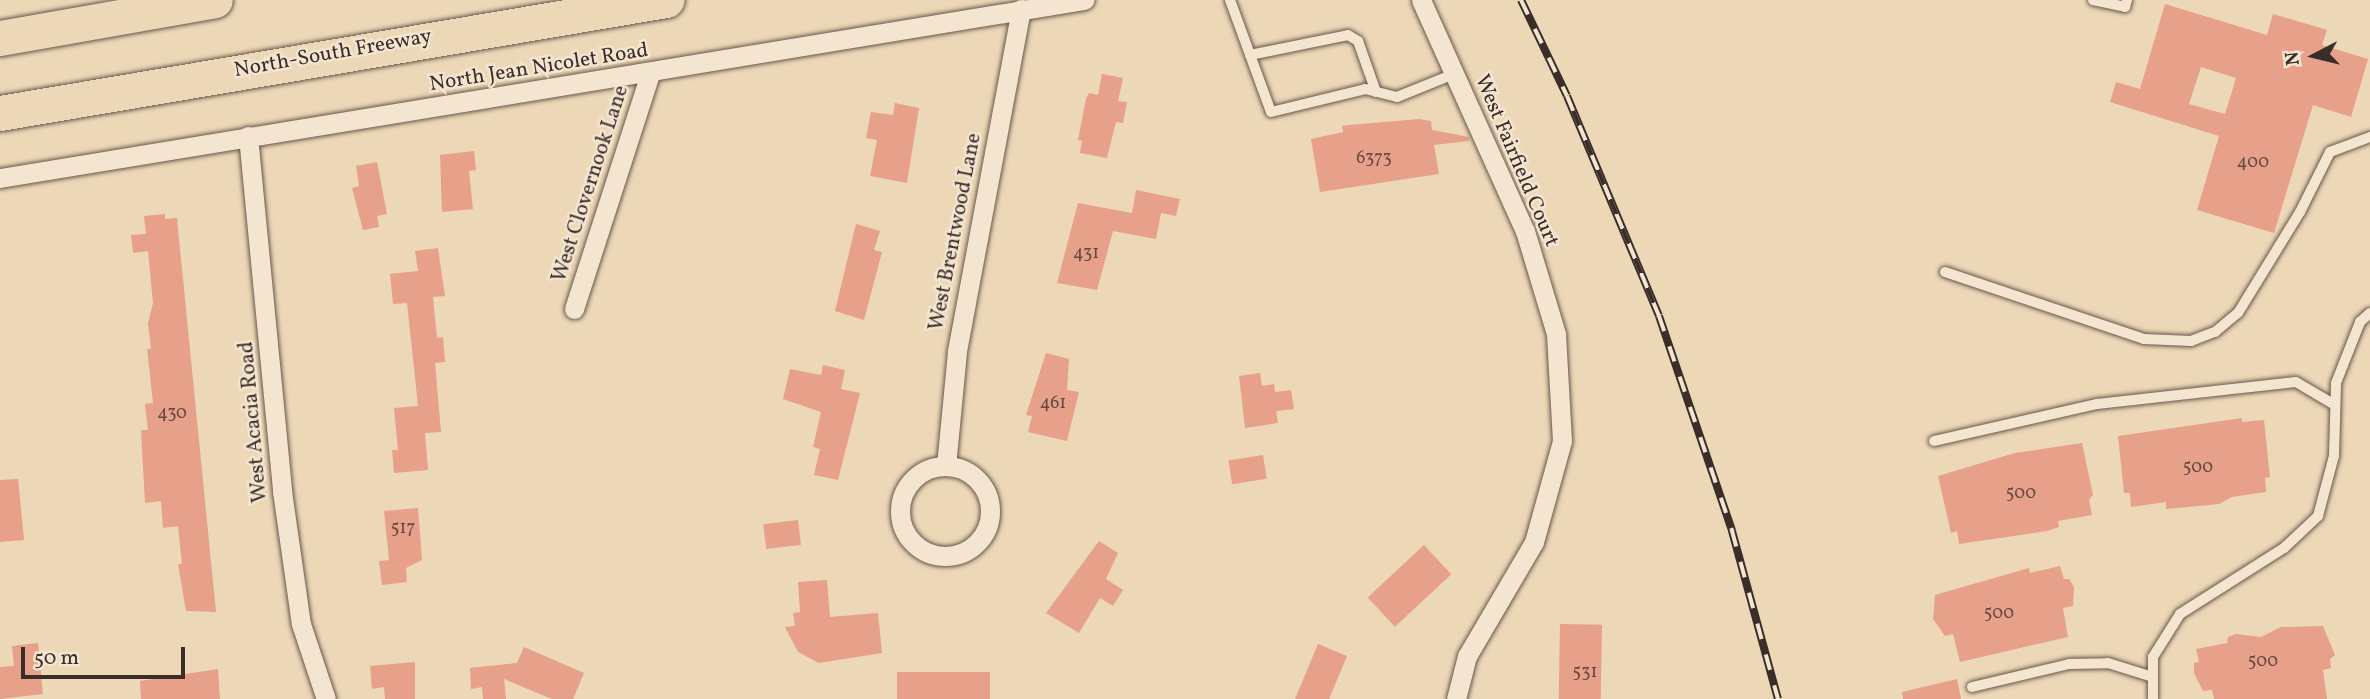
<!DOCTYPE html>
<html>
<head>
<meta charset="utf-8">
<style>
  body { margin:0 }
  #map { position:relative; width:2370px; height:699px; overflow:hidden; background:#ecd7b6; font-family:Vollkorn,serif }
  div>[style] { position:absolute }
  .building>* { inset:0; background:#e7a089; transform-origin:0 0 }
  .roads { filter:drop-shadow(0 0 2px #67584c) drop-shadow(0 0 2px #67584c) }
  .service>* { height:10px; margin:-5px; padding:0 5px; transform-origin:5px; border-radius:5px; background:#f3e5d0 }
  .minor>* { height:19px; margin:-9.5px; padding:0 9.5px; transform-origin:9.5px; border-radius:9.5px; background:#f3e5d0 }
  .minor>.ring { margin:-9.5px; padding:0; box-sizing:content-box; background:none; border:19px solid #f3e5d0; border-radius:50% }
  .motorway>* { height:35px; margin:-17.5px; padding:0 17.5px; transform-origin:17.5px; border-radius:17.5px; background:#ecd7b6 }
  .rail>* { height:8px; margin-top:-4px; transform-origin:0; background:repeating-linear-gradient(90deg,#f3e5d0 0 16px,#3b2e29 0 32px); box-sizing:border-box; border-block:2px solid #3b2e29 }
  span { translate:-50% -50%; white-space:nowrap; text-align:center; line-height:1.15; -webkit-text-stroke:5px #f3e5d0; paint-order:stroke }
  .number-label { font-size:18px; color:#664a41 }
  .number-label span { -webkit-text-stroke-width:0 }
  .street-label { font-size:21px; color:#3b2e29 }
  .north { position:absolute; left:2279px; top:21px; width:70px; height:70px; -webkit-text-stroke:5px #f3e5d0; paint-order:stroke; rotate:263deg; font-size:19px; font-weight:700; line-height:28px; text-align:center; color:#3b2e29 }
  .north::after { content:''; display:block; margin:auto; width:24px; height:32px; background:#3b2e29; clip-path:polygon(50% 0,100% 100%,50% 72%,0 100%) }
  .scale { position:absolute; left:21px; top:647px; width:164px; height:32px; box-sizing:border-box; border:4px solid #3b2e29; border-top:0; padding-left:9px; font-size:21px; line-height:24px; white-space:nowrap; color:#3b2e29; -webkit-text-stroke:5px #f3e5d0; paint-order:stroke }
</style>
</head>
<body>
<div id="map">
  <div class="building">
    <i style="clip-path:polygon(evenodd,2165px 4px,2267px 35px,2273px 14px,2327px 30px,2322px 45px,2368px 59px,2351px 117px,2313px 105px,2274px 233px,2197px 210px,2219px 136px,2110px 102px,2116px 82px,2140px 89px,2165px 4px,2201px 67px,2236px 78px,2225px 114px,2189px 104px,2201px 67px)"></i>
    <i style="clip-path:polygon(1102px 74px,1123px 78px,1118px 101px,1127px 102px,1123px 123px,1116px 122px,1107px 158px,1080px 153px,1082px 141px,1078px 140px,1086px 99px,1089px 93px,1098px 95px)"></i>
    <i style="clip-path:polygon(895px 103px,919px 108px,907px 183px,870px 176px,877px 140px,866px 138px,871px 112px,893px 115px)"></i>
    <i style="clip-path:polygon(1419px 119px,1431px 121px,1432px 130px,1469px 137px,1469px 141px,1434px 145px,1439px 174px,1320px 192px,1311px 139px,1343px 132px,1342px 126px,1349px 125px)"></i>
    <i style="clip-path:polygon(474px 151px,476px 170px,469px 171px,473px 209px,442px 212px,440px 155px)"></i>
    <i style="clip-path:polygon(377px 162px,387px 214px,377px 216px,379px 227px,363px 230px,352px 188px,359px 186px,356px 166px)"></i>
    <i style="clip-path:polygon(1136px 190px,1180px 199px,1176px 216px,1161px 213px,1156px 239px,1113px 231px,1097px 290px,1057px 283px,1078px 203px,1132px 213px)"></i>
    <i style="clip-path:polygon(165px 214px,165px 219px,177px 218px,216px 612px,186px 611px,178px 564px,182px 564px,178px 526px,163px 528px,161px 501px,145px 503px,141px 430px,148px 430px,145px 404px,153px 403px,147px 349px,151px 349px,148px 323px,153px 303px,148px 251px,133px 253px,131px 235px,146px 234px,144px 216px)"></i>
    <i style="clip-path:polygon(856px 224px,880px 231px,874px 250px,882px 252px,864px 320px,835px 311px)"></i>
    <i style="clip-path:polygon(438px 248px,445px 296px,433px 297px,437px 338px,443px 337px,445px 362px,435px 363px,441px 432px,425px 433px,428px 470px,394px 473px,392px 450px,398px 450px,394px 408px,418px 406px,407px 303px,393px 304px,390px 274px,418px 271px,415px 251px)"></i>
    <i style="clip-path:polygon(1046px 353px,1069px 359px,1067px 390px,1079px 392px,1067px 441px,1028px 432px,1032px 416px,1026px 415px)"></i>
    <i style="clip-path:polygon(823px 365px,845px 370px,841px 389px,860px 393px,838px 480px,814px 475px,820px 449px,813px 447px,821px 412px,783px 399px,790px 369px,821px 375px)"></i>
    <i style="clip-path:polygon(1260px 373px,1262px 386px,1274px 384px,1275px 392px,1291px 390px,1294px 409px,1276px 411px,1278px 423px,1245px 428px,1239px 376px)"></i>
    <i style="clip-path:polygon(2242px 418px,2242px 422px,2264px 420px,2270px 477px,2265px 478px,2266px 492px,2232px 497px,2219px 504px,2166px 509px,2166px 502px,2131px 507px,2130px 493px,2124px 493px,2118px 436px)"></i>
    <i style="clip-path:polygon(2082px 443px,2093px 495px,2089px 500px,2092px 515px,2058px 521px,2059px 527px,2047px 531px,1959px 544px,1957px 531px,1951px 533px,1938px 476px,2015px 453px)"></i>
    <i style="left:1263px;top:455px;width:24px;height:35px;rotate:81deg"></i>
    <i style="clip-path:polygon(18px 479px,24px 540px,0 542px,0 480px)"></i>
    <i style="clip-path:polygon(418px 508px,422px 560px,406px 568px,407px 582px,382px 585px,379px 561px,389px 560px,384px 511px)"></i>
    <i style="left:798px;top:520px;width:25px;height:35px;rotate:83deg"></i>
    <i style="clip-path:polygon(1099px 541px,1118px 553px,1106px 579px,1123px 590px,1113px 606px,1100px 598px,1079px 633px,1046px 613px)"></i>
    <i style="left:1424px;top:545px;width:40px;height:77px;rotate:47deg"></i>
    <i style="clip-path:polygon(2060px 566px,2064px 579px,2069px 579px,2074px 587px,2073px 606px,2063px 608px,2068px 637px,1960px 662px,1953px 634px,1945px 636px,1933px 619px,1935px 595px,2029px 568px,2030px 573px)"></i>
    <i style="clip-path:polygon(827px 580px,830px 617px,878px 613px,882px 653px,819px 663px,798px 652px,785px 627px,795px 626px,793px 613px,800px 612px,798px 582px)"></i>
    <i style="left:1560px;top:624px;width:42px;height:75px;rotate:1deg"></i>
    <i style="clip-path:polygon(2323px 626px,2335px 655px,2330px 659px,2331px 668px,2323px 670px,2327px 699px,2214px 699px,2212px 690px,2203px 691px,2194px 673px,2194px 663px,2199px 662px,2196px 649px,2227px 643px,2228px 637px,2236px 634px,2261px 637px,2281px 627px)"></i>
    <i style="clip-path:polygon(38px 643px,43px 694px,0 699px,0 667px,14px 666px,12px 646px)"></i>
    <i style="clip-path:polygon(1318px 644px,1347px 656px,1329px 699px,1295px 699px)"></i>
    <i style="clip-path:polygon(524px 647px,584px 673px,573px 699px,552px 699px,504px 679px,506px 699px,483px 699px,482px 687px,471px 689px,470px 668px,517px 663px)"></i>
    <i style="clip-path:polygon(415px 662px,415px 699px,385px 699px,384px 687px,372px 689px,370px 666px)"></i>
    <i style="clip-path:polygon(218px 669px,220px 699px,141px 699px,140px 681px)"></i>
    <i style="left:897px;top:672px;width:93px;height:27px"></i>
    <i style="clip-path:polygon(1957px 679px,1961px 699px,1903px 699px,1902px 692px)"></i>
  </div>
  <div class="roads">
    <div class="service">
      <i style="left:1230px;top:0;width:119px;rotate:69.9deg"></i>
      <i style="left:1271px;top:112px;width:97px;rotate:-13.7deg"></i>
      <i style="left:1365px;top:89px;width:33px;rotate:14deg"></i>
      <i style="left:1397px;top:97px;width:61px;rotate:-22deg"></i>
      <i style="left:2093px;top:0;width:33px;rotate:12deg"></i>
      <i style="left:2125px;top:7px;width:7px;rotate:-74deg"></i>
      <i style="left:1250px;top:55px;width:100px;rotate:-11.5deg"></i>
      <i style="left:1348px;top:35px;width:12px;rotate:31deg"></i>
      <i style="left:1358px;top:41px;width:54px;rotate:70.6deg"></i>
      <i style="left:1945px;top:272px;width:210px;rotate:18.6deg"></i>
      <i style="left:2144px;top:339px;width:47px;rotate:2.4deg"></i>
      <i style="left:2191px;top:341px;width:26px;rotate:-21deg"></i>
      <i style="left:2215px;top:332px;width:30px;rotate:-40deg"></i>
      <i style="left:2238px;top:313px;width:119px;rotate:-58.5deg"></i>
      <i style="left:2300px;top:212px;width:67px;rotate:-63.4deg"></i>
      <i style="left:2330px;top:152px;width:43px;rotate:-20.6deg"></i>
      <i style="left:1934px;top:441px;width:167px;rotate:-12.8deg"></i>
      <i style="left:2097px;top:404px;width:200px;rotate:-6.3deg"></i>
      <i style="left:2296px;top:382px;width:45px;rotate:30.5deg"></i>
      <i style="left:1972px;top:687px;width:100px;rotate:-13.3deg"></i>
      <i style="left:2069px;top:664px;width:39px;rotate:-1deg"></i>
      <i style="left:2108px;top:663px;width:47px;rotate:17.3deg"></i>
      <i style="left:2153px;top:699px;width:42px;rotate:-90deg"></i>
      <i style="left:2153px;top:657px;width:51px;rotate:-57.9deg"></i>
      <i style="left:2180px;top:614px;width:123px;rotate:-32.4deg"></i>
      <i style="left:2284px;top:548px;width:47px;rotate:-43.3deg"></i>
      <i style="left:2318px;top:516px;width:62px;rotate:-75.1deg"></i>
      <i style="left:2334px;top:456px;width:73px;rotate:-88.4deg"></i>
      <i style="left:2336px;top:383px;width:66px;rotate:-68.5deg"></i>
      <i style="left:2360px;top:322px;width:13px;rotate:-42deg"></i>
    </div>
    <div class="minor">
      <i style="left:1421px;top:0;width:253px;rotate:65.8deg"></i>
      <i style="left:1525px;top:231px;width:108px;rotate:73.2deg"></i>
      <i style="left:1556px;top:334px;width:107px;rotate:86.8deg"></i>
      <i style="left:1562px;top:441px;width:105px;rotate:105.5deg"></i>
      <i style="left:1534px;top:542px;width:132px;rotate:120.4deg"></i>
      <i style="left:1467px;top:656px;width:44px;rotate:104.3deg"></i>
      <i style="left:248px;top:136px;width:357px;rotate:84.5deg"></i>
      <i style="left:282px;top:491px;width:134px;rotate:81.9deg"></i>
      <i style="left:301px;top:624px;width:79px;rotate:71.6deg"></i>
      <i style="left:0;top:178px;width:1099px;rotate:-9.33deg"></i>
      <i style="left:574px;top:309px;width:248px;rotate:-72.1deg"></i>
      <i style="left:946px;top:466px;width:116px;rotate:-84.5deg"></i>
      <i style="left:957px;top:351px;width:348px;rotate:-79.4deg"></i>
      <i class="ring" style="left:900px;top:466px;width:71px;height:71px"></i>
    </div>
    <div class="motorway">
      <i style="left:0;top:38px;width:218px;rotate:-10deg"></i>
      <i style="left:0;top:113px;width:676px;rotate:-9.63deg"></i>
    </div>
  </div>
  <div class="rail">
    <i style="left:1521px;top:0;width:106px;rotate:64.4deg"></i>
    <i style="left:1567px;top:96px;width:238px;rotate:67.3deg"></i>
    <i style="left:1659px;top:316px;width:227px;rotate:71.2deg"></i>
    <i style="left:1732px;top:531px;width:174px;rotate:74.7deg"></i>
  </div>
  <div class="number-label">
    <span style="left:1374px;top:159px">6373</span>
    <span style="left:2253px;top:163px">400</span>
    <span style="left:1086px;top:254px">431</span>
    <span style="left:1053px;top:404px">461</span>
    <span style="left:172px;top:414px">430</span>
    <span style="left:2198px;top:468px">500</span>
    <span style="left:2021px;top:494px">500</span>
    <span style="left:403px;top:529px">517</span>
    <span style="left:1999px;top:614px">500</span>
    <span style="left:2263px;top:662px">500</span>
    <span style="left:1585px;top:673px">531</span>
  </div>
  <div class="street-label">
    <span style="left:333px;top:54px;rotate:-10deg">North-South Freeway</span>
    <span style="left:539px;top:68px;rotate:-9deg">North Jean Nicolet Road</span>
    <span style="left:1516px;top:161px;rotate:67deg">West Fairfield Court</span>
    <span style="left:591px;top:184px;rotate:-72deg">West Clovernook Lane</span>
    <span style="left:956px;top:232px;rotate:-79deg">West Brentwood Lane</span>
    <span style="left:254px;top:422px;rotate:-95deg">West Acacia Road</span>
  </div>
  <div class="north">N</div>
  <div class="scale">50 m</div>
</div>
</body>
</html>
